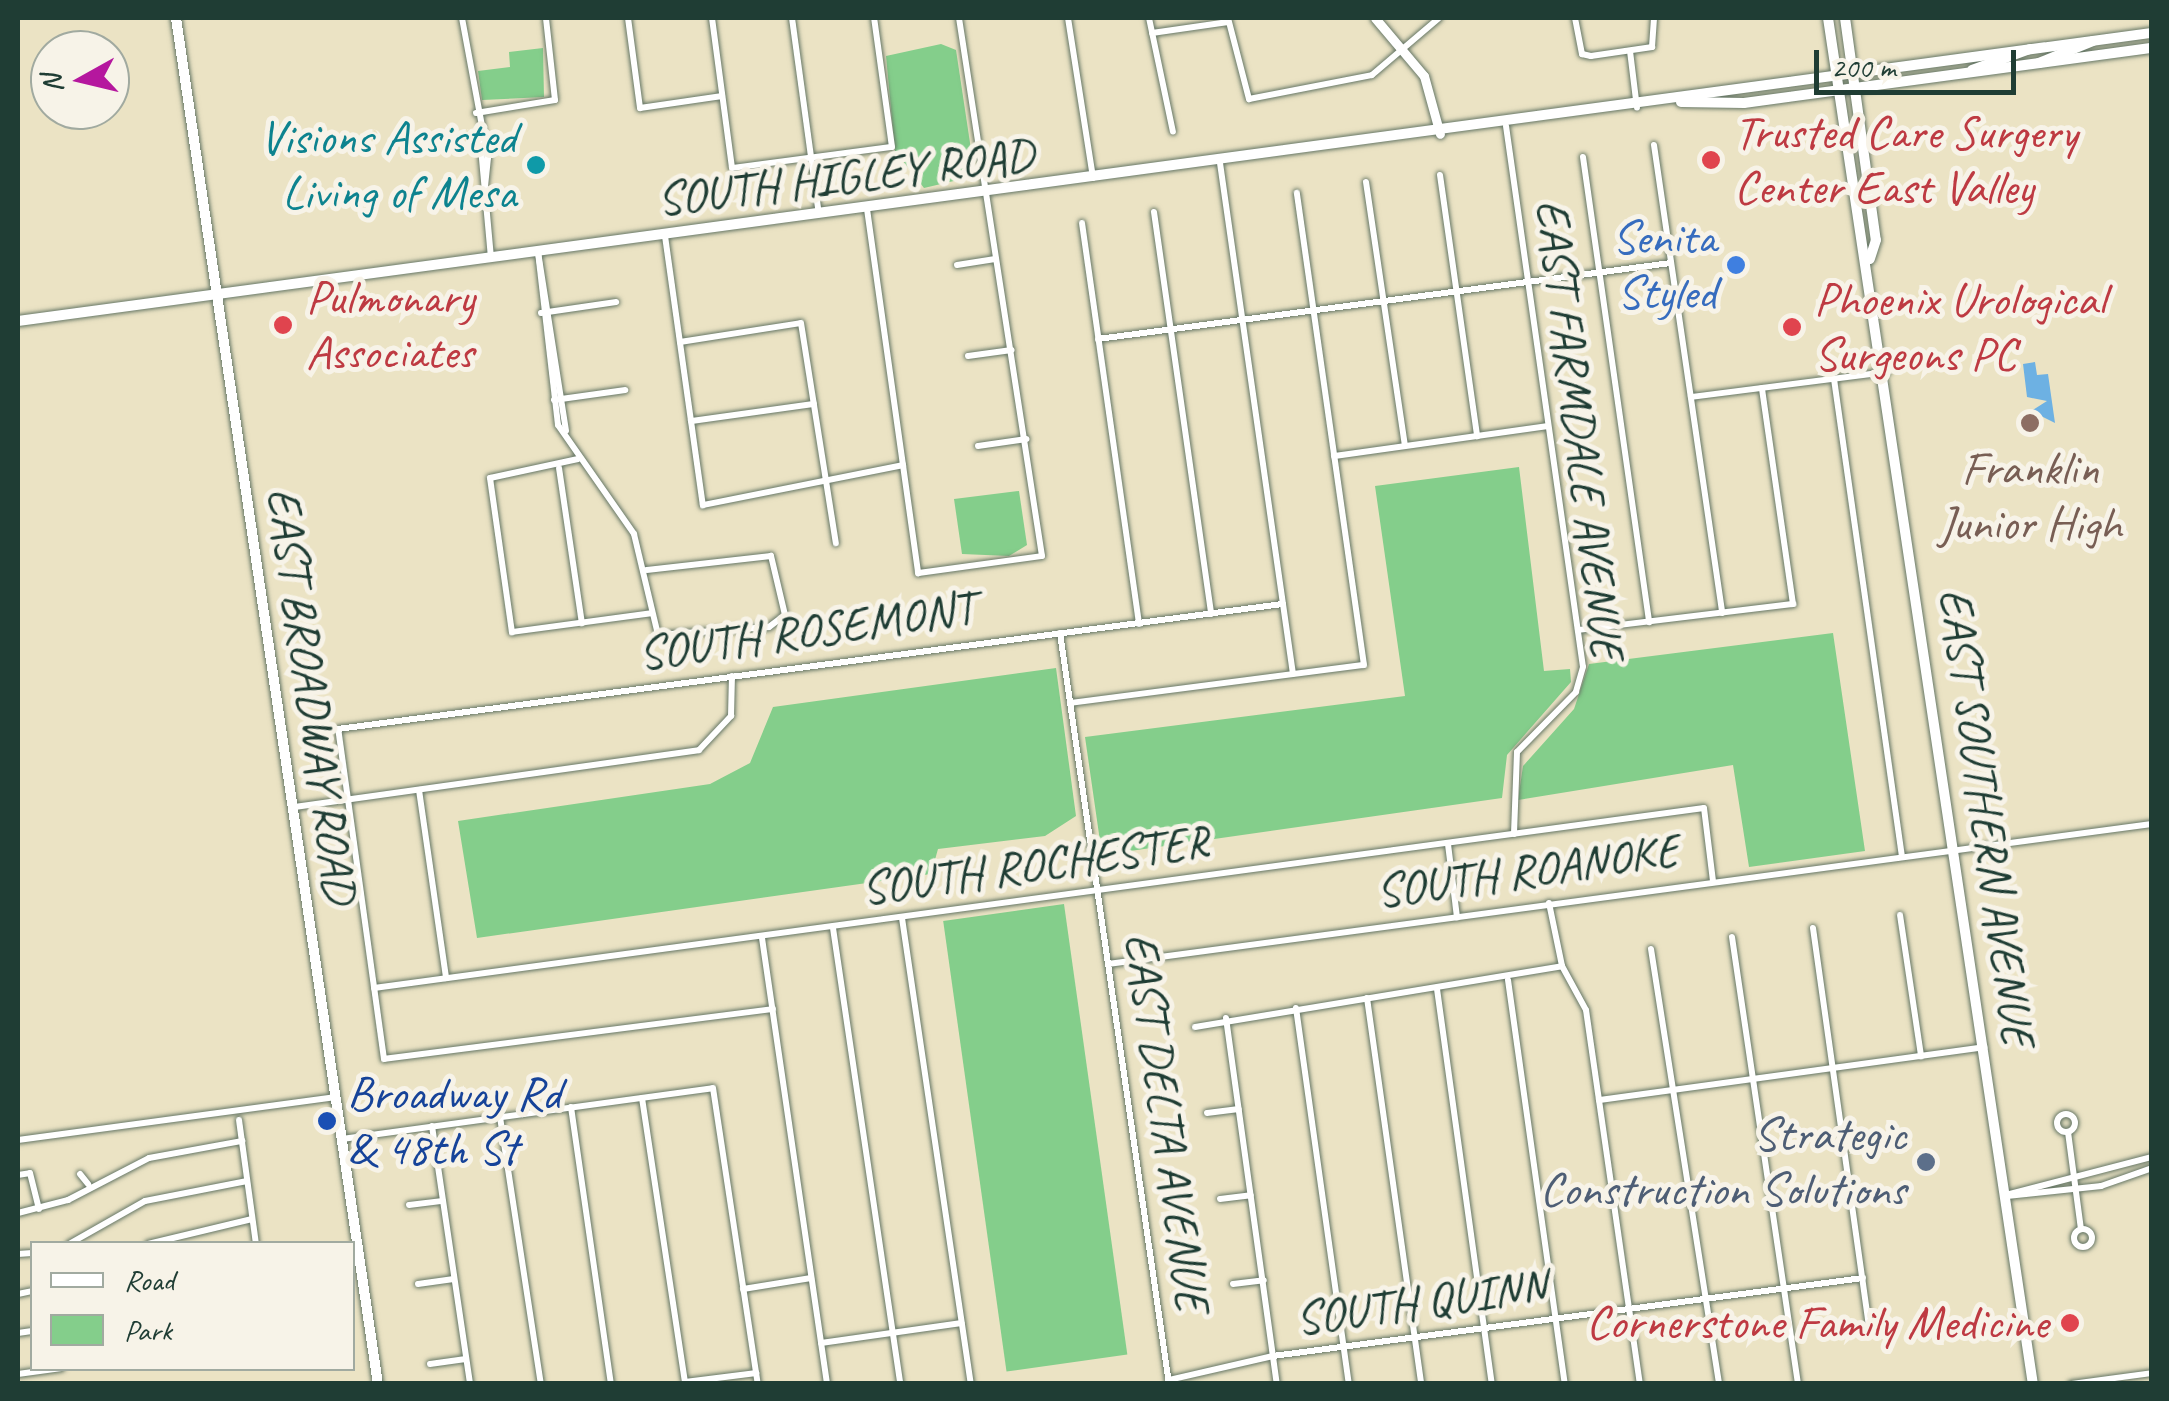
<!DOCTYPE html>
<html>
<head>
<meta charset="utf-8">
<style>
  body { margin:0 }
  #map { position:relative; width:2169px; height:1401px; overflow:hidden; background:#ebe3c4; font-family:Caveat,sans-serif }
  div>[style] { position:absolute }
  .green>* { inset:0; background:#84ce8b; transform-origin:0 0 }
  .water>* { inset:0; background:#6db1e3 }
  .roads { filter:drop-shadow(0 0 2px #676) drop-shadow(0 0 2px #676) }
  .minor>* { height:6px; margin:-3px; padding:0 3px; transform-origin:3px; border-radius:3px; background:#fff }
  .minor>.ring { margin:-3px; padding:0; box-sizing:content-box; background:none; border:6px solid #fff; border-radius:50% }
  .tertiary>* { height:9px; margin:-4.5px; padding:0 4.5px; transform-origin:4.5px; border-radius:4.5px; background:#fff }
  .secondary>* { height:10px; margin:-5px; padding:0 5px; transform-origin:5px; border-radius:5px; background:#fff }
  .dots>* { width:28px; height:28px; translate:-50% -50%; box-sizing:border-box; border:5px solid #f7f3e8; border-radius:50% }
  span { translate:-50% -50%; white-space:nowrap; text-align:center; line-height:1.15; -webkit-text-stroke:10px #f7f3e8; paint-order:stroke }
  .health-label { font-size:48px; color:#be3a42 }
  .left { translate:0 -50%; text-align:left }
  .right { translate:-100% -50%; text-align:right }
  .culture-label { font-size:48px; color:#0d838f }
  .street-label { font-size:48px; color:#1f3d34 }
  .shop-label { font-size:48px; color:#366cbe }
  .education-label { font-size:48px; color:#785e54 }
  .transit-label { font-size:48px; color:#164399 }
  .service-label { font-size:48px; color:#4e5e75 }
  .frame { position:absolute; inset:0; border:20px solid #1f3d34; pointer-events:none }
  .legend { position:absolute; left:30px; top:1241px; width:325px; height:130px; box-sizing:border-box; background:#f7f3e8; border:2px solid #a1aaa0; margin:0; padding:12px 18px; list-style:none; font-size:30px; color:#1f3d34 }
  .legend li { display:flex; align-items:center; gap:20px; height:50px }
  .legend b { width:50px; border:2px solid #a1aaa0 }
  .north { position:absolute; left:30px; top:30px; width:100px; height:100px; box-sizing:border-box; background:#f7f3e8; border:2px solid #a1aaa0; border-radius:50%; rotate:262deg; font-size:28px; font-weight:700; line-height:40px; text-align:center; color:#1f3d34 }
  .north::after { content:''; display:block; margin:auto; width:35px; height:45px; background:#b5179e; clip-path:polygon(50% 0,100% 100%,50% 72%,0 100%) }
  .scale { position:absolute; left:1814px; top:50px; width:202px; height:45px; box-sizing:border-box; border:5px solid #1f3d34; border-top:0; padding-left:12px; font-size:30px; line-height:35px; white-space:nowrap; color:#1f3d34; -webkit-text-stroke:8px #f7f3e8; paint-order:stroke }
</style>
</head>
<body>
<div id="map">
  <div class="green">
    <i style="clip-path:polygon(941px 44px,956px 50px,975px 176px,924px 188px,895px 151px,886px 56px)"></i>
    <i style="clip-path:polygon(543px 48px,544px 97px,482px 100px,478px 71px,510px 67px,509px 52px)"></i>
    <i style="clip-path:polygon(1519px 467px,1544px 671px,1570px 669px,1571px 682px,1507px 755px,1502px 798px,1102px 855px,1085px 737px,1405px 696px,1375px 486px)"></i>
    <i style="clip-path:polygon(1019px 491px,1027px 545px,1009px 556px,962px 554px,954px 499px)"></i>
    <i style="clip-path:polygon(1833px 633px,1865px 851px,1749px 867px,1733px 765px,1518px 800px,1523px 766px,1574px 709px,1589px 664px)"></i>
    <i style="clip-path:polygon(1056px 668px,1076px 816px,1045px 836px,938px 849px,931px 874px,477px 938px,458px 821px,710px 784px,750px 763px,773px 707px)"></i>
    <i style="left:1064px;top:904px;width:455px;height:122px;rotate:82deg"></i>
  </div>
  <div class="water">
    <i style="clip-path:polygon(2035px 362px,2037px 375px,2048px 374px,2055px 423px,2031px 411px,2047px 401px,2027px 397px,2023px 364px)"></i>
  </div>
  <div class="roads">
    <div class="minor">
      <i style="left:462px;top:18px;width:142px;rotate:79.5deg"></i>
      <i style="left:488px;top:158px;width:36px;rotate:96deg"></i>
      <i style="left:628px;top:18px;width:91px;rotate:82.4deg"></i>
      <i style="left:640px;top:108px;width:83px;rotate:-8.3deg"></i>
      <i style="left:712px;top:18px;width:151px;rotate:82.4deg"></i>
      <i style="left:732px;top:168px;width:161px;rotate:-7.5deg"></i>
      <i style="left:892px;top:147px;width:130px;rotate:-97.9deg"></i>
      <i style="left:792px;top:18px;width:198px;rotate:82.2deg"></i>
      <i style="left:1068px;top:18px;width:162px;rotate:81.1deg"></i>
      <i style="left:1149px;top:18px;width:116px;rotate:78.1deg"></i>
      <i style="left:1228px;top:18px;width:84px;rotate:75.5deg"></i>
      <i style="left:1249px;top:99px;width:125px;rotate:-11deg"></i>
      <i style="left:1372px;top:75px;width:88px;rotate:-40.4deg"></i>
      <i style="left:1575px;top:18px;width:37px;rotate:79deg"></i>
      <i style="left:1582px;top:54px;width:9px;rotate:13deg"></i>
      <i style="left:1591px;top:56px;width:62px;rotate:-8.4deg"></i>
      <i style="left:1652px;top:47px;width:29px;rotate:-86deg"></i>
      <i style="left:1152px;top:33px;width:77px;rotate:-8.2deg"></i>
      <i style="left:1630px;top:51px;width:57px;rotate:83deg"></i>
      <i style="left:476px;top:113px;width:80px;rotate:-9.3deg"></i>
      <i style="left:555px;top:100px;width:82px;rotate:-96.3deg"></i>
      <i style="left:1506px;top:126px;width:546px;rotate:81.9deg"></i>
      <i style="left:1583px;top:667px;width:26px;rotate:106deg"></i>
      <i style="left:1576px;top:692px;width:84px;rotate:134.5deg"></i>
      <i style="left:1517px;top:752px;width:82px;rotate:92.1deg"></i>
      <i style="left:480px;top:137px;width:121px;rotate:84.8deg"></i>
      <i style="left:1654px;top:145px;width:473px;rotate:81.7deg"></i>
      <i style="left:1583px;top:157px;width:470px;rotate:81.9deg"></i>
      <i style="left:1220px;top:163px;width:516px;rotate:81.87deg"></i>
      <i style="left:1440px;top:175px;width:264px;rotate:81.9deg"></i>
      <i style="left:1366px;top:182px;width:266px;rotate:81.6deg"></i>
      <i style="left:867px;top:209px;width:368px;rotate:82deg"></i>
      <i style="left:918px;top:573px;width:125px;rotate:-7.8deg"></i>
      <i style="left:1042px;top:556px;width:544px;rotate:-98.77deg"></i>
      <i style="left:1154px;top:212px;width:406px;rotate:81.9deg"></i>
      <i style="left:1082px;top:223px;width:405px;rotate:81.9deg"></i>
      <i style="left:665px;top:236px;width:272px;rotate:82deg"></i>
      <i style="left:703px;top:505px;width:204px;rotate:-11.3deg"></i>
      <i style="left:538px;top:252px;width:174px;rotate:83.4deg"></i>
      <i style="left:558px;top:425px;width:133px;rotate:55.1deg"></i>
      <i style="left:634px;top:534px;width:104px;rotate:76.6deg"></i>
      <i style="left:658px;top:635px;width:111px;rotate:-4.1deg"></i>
      <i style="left:769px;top:627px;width:20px;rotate:-37deg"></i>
      <i style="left:785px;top:615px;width:61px;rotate:-103.3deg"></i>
      <i style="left:771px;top:556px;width:125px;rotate:173.6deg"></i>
      <i style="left:538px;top:252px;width:181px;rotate:81.1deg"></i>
      <i style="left:957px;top:265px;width:37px;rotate:-9deg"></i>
      <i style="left:541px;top:313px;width:76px;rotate:-8.3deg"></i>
      <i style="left:1098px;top:339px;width:578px;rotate:-7.56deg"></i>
      <i style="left:680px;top:342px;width:122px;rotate:-8.9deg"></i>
      <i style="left:801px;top:323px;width:223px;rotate:81deg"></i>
      <i style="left:968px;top:356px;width:44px;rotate:-7.8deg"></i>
      <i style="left:1834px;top:379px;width:480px;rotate:81.9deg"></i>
      <i style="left:1691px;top:397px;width:198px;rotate:-7.3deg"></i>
      <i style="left:554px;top:400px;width:72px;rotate:-8deg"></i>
      <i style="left:691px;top:421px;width:124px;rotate:-7.9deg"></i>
      <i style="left:978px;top:446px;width:49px;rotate:-8.3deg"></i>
      <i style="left:1334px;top:456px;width:215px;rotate:-8deg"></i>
      <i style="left:578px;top:459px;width:90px;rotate:167.8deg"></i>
      <i style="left:490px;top:478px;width:156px;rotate:81.9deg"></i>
      <i style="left:512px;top:632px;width:141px;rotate:-7.7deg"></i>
      <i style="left:559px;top:468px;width:157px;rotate:81.6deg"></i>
      <i style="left:1578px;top:630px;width:217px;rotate:-6.9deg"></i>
      <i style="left:1793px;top:604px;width:218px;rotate:-98.2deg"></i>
      <i style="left:1060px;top:633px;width:759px;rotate:81.74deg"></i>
      <i style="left:1070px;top:703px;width:296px;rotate:-7.4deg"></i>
      <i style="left:1364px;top:665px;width:477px;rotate:-98.1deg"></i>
      <i style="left:419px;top:790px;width:190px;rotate:81.8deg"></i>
      <i style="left:294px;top:807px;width:409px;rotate:-8deg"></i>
      <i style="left:699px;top:750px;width:47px;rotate:-46.7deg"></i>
      <i style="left:731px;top:716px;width:40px;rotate:-88.6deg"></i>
      <i style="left:1448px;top:844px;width:74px;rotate:83deg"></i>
      <i style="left:1549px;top:903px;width:64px;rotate:78.3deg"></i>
      <i style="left:1562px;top:966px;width:50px;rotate:61.4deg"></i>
      <i style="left:1586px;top:1010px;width:378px;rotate:81.8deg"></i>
      <i style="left:1900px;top:915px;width:143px;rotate:81.5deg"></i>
      <i style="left:902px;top:918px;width:471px;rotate:81.6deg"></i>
      <i style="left:833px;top:928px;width:461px;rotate:81.6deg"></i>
      <i style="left:1813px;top:928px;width:403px;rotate:82deg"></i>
      <i style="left:1732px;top:937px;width:452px;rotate:81.6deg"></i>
      <i style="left:762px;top:938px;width:451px;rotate:81.7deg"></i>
      <i style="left:1651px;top:949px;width:440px;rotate:81.1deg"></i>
      <i style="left:1108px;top:964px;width:1053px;rotate:-7.64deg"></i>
      <i style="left:1508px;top:980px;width:408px;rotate:82deg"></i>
      <i style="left:374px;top:988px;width:1342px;rotate:-7.71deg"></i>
      <i style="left:1704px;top:808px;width:74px;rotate:83deg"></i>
      <i style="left:1437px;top:989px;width:399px;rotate:82.1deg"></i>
      <i style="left:1367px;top:998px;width:390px;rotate:82deg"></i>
      <i style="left:1296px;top:1008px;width:380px;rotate:82deg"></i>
      <i style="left:773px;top:1009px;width:392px;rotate:172.7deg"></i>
      <i style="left:384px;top:1059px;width:333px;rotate:-97.9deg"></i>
      <i style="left:338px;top:729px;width:953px;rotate:-7.54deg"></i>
      <i style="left:1226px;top:1018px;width:370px;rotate:82.1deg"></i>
      <i style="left:1195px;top:1027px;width:372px;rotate:-9.4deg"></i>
      <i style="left:642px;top:1098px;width:287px;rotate:81.4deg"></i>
      <i style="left:685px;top:1382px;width:72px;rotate:-7.2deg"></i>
      <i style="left:1599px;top:1100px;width:389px;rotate:-7.8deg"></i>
      <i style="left:571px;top:1107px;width:280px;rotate:81.8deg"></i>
      <i style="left:1207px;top:1113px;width:32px;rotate:-7deg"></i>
      <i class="ring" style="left:2057px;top:1114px;width:12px;height:12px"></i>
      <i style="left:500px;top:1117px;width:270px;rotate:81.3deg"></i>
      <i style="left:239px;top:1120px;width:125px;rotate:82.2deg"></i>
      <i style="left:432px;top:1126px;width:261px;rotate:81.6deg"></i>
      <i style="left:2068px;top:1132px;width:98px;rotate:82.4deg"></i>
      <i style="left:342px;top:1139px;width:374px;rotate:-7.8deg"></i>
      <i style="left:713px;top:1088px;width:299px;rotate:81.4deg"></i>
      <i style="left:18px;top:1140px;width:321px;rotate:-7.7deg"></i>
      <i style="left:80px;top:1174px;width:13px;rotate:51deg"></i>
      <i style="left:18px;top:1175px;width:12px;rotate:-9deg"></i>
      <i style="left:30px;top:1173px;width:37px;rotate:76deg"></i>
      <i style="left:2006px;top:1195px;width:151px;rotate:-14.6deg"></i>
      <i style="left:2007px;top:1196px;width:95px;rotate:-6.1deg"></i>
      <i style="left:2101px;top:1186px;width:54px;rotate:-19.4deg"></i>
      <i style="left:1220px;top:1199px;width:31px;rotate:-7deg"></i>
      <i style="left:409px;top:1205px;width:34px;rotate:-7deg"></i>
      <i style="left:18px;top:1213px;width:52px;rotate:-14.6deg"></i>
      <i style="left:68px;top:1200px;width:91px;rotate:-27.4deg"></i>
      <i style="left:149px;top:1158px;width:95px;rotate:-10.4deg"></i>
      <i class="ring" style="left:2074px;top:1229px;width:12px;height:12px"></i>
      <i style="left:69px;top:1244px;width:87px;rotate:-29.5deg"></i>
      <i style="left:145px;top:1201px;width:104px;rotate:-11.1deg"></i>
      <i style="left:148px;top:1244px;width:107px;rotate:-13.5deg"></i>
      <i style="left:18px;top:1254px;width:14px;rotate:-4deg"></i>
      <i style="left:418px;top:1284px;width:36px;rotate:-8deg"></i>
      <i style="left:1233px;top:1284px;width:31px;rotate:-7deg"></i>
      <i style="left:743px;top:1289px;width:69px;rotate:-9.2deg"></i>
      <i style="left:18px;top:1294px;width:14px;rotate:-12deg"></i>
      <i style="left:18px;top:1333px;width:14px;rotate:-8deg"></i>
      <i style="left:821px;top:1343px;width:142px;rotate:-8.1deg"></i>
      <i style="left:430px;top:1364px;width:36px;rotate:-8deg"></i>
      <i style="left:18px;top:1374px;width:44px;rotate:-7.8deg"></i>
      <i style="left:1169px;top:1380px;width:107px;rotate:-13deg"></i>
      <i style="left:1273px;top:1356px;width:595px;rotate:-7.53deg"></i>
      <i style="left:2071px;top:1384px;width:82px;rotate:-7.7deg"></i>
    </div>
    <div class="tertiary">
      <i style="left:1375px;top:18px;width:76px;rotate:49.8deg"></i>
      <i style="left:1424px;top:76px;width:60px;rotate:74.6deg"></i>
    </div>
    <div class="secondary">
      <i style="left:176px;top:18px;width:1381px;rotate:81.59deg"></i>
      <i style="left:1828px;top:18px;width:1381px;rotate:81.47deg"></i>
      <i style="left:1845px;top:18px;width:224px;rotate:82.1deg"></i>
      <i style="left:1876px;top:240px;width:20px;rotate:108deg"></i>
      <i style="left:2039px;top:63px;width:58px;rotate:-22.2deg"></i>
      <i style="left:1972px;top:70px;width:62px;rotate:-19.9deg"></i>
      <i style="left:1681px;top:102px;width:63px;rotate:0.9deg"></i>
      <i style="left:1744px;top:103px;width:412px;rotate:-7.7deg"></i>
      <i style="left:18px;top:321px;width:2153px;rotate:-7.69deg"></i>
    </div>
  </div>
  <div class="dots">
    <i style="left:1711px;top:160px;background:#e0444e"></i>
    <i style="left:536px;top:165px;background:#0f9aa8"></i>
    <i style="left:1736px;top:265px;background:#3f7fe0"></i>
    <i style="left:283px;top:325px;background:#e0444e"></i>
    <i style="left:1792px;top:327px;background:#e0444e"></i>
    <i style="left:2030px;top:423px;background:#8d6e63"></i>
    <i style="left:327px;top:1121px;background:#1a4fb4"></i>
    <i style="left:1926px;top:1162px;background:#5c6f8a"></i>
    <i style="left:2070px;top:1323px;background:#e0444e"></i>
  </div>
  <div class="health-label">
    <span class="left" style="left:1734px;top:160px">Trusted Care Surgery<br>Center East Valley</span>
    <span class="left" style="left:306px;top:325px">Pulmonary<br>Associates</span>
    <span class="left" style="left:1814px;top:327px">Phoenix Urological<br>Surgeons PC</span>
    <span class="right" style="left:2048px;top:1323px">Cornerstone Family Medicine</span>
  </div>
  <div class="culture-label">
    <span class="right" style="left:516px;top:165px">Visions Assisted<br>Living of Mesa</span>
  </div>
  <div class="street-label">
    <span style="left:845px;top:177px;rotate:-7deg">SOUTH HIGLEY ROAD</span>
    <span style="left:1580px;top:429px;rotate:83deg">EAST FARMDALE AVENUE</span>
    <span style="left:806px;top:631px;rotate:-8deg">SOUTH ROSEMONT</span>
    <span style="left:312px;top:695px;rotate:82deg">EAST BROADWAY ROAD</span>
    <span style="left:1987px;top:817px;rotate:82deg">EAST SOUTHERN AVENUE</span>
    <span style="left:1035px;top:865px;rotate:-8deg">SOUTH ROCHESTER</span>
    <span style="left:1527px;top:871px;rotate:-8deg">SOUTH ROANOKE</span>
    <span style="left:1167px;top:1122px;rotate:82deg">EAST DELTA AVENUE</span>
    <span style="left:1421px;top:1302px;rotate:-8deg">SOUTH QUINN</span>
  </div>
  <div class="shop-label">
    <span class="right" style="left:1716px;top:265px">Senita<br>Styled</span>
  </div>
  <div class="education-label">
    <span style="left:2030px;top:496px">Franklin<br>Junior High</span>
  </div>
  <div class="transit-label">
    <span class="left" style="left:347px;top:1121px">Broadway Rd<br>&amp; 48th St</span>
  </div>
  <div class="service-label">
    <span class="right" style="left:1906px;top:1162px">Strategic<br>Construction Solutions</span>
  </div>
  <div class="frame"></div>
  <ul class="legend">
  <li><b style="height:12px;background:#fff"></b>Road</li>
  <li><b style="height:28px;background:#84ce8b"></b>Park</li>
  </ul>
  <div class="north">N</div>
  <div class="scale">200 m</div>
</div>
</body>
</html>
